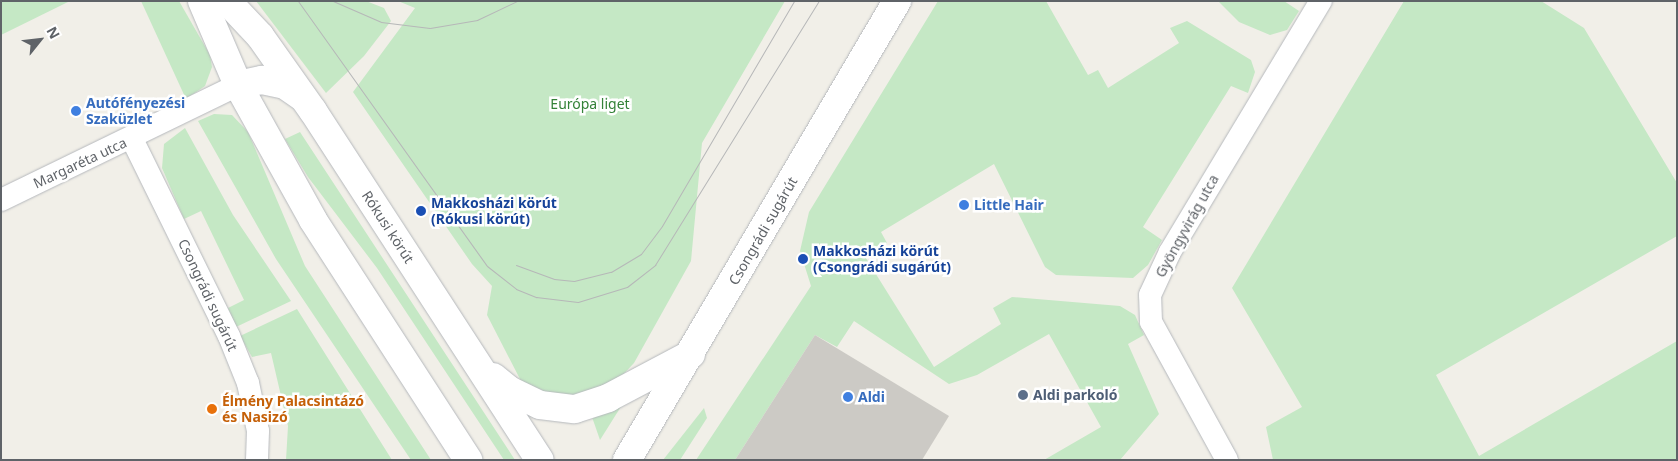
<!DOCTYPE html>
<html>
<head>
<meta charset="utf-8">
<style>
  body { margin:0 }
  #map { position:relative; width:1678px; height:461px; overflow:hidden; background:#f1efe8; font-family:"Noto Sans",sans-serif }
  div>[style] { position:absolute }
  .green>* { inset:0; background:#c5e8c5 }
  .building>* { inset:0; background:#cccac5 }
  .roads { filter:drop-shadow(0 0 1px #b5b8bc) drop-shadow(0 0 1px #b5b8bc) }
  .minor>* { height:22px; margin:-11px; padding:0 11px; transform-origin:11px; border-radius:11px; background:#fff }
  .secondary>* { height:28px; margin:-14px; padding:0 14px; transform-origin:14px; border-radius:14px; background:#fff }
  .tram>* { height:1px; margin:-0.5px; padding:0 0.5px; transform-origin:0.5px; border-radius:0.5px; background:#b6b7b8 }
  .dots>* { width:14px; height:14px; translate:-50% -50%; box-sizing:border-box; border:2px solid #fff; border-radius:50% }
  span { translate:-50% -50%; white-space:nowrap; text-align:center; line-height:1.15; -webkit-text-stroke:5px #fff; paint-order:stroke }
  .shop-label { font-size:14px; color:#366cbe; font-weight:700 }
  .left { translate:0 -50%; text-align:left }
  .park-label { font-size:14px; color:#348238 }
  .street-label { font-size:14px; color:#5f6368 }
  .transit-label { font-size:14px; color:#164399; font-weight:700 }
  .service-label { font-size:14px; color:#4e5e75; font-weight:700 }
  .food-label { font-size:14px; color:#c56008; font-weight:700 }
  .frame { position:absolute; inset:0; border:2px solid #5f6368; pointer-events:none }
  .north { position:absolute; left:15px; top:15px; width:50px; height:50px; -webkit-text-stroke:4px #fff; paint-order:stroke; rotate:61deg; font-size:14px; font-weight:700; line-height:20px; text-align:center; color:#5f6368 }
  .north::after { content:''; display:block; margin:auto; width:18px; height:22px; background:#5f6368; clip-path:polygon(50% 0,100% 100%,50% 72%,0 100%) }
</style>
</head>
<body>
<div id="map">
  <div class="green">
    <i style="clip-path:polygon(1px 1px,70px 1px,1px 35px)"></i>
    <i style="clip-path:polygon(141px 1px,179px 1px,210px 55px,212px 67px,205px 86px,186px 99px)"></i>
    <i style="clip-path:polygon(256px 1px,366px 1px,384px 8px,391px 21px,364px 56px,326px 93px)"></i>
    <i style="clip-path:polygon(398px 1px,785px 1px,702px 143px,691px 261px,634px 363px,616px 382px,593px 394px,556px 397px,521px 381px,487px 315px,492px 286px,472px 264px,353px 92px,415px 8px)"></i>
    <i style="clip-path:polygon(938px 1px,1046px 1px,1088px 75px,1098px 70px,1108px 88px,1179px 43px,1170px 28px,1187px 21px,1251px 60px,1255px 72px,1248px 93px,1231px 86px,1143px 227px,1162px 240px,1148px 265px,1133px 278px,1056px 275px,1045px 267px,994px 164px,881px 232px,887px 243px,864px 255px,934px 367px,1001px 324px,993px 308px,1012px 297px,1120px 306px,1135px 315px,1144px 335px,1128px 344px,1159px 414px,1120px 460px,1044px 460px,1101px 427px,1049px 334px,977px 375px,949px 384px,854px 321px,837px 347px,815px 335px,735px 460px,696px 460px,811px 286px,800px 251px,809px 212px)"></i>
    <i style="clip-path:polygon(1218px 1px,1284px 1px,1299px 11px,1287px 30px,1270px 35px,1239px 22px)"></i>
    <i style="clip-path:polygon(1404px 1px,1541px 1px,1584px 28px,1677px 183px,1677px 236px,1436px 375px,1479px 456px,1677px 341px,1677px 460px,1273px 460px,1266px 427px,1302px 407px,1232px 288px)"></i>
    <i style="clip-path:polygon(214px 114px,232px 115px,248px 132px,305px 266px,431px 460px,411px 460px,276px 259px,198px 121px)"></i>
    <i style="clip-path:polygon(185px 128px,233px 215px,291px 301px,236px 327px,228px 308px,244px 300px,201px 211px,184px 219px,162px 168px,164px 144px)"></i>
    <i style="clip-path:polygon(300px 132px,515px 460px,504px 460px,377px 268px,308px 177px,285px 139px)"></i>
    <i style="clip-path:polygon(297px 309px,392px 460px,286px 460px,288px 426px,271px 353px,252px 357px,240px 336px)"></i>
    <i style="clip-path:polygon(622px 405px,600px 440px,592px 417px)"></i>
    <i style="clip-path:polygon(704px 408px,707px 418px,680px 460px,663px 460px)"></i>
  </div>
  <div class="building">
    <i style="clip-path:polygon(815px 335px,949px 416px,922px 460px,735px 460px)"></i>
  </div>
  <div class="roads">
    <div class="minor">
      <i style="left:132px;top:139px;width:220px;rotate:63.8deg"></i>
      <i style="left:229px;top:336px;width:51px;rotate:68deg"></i>
      <i style="left:248px;top:383px;width:49px;rotate:78.2deg"></i>
      <i style="left:258px;top:431px;width:29px;rotate:92deg"></i>
      <i style="left:1px;top:200px;width:263px;rotate:-25.9deg"></i>
      <i style="left:1227px;top:460px;width:158px;rotate:-118.8deg"></i>
      <i style="left:1151px;top:322px;width:27px;rotate:-92deg"></i>
      <i style="left:1150px;top:295px;width:47px;rotate:-65.1deg"></i>
      <i style="left:1170px;top:252px;width:293px;rotate:-59deg"></i>
    </div>
    <div class="secondary">
      <i style="left:202px;top:1px;width:91px;rotate:66.8deg"></i>
      <i style="left:238px;top:85px;width:154px;rotate:60.9deg"></i>
      <i style="left:313px;top:220px;width:286px;rotate:57.1deg"></i>
      <i style="left:227px;top:1px;width:48px;rotate:46.7deg"></i>
      <i style="left:260px;top:36px;width:92px;rotate:54.8deg"></i>
      <i style="left:313px;top:111px;width:416px;rotate:57deg"></i>
      <i style="left:238px;top:85px;width:25px;rotate:-12deg"></i>
      <i style="left:262px;top:80px;width:24px;rotate:12deg"></i>
      <i style="left:285px;top:85px;width:21px;rotate:35deg"></i>
      <i style="left:493px;top:377px;width:21px;rotate:39deg"></i>
      <i style="left:509px;top:390px;width:34px;rotate:26deg"></i>
      <i style="left:540px;top:405px;width:35px;rotate:7deg"></i>
      <i style="left:575px;top:409px;width:35px;rotate:-18deg"></i>
      <i style="left:608px;top:398px;width:94px;rotate:-27.9deg"></i>
      <i style="left:627px;top:460px;width:533px;rotate:-59.53deg"></i>
    </div>
  </div>
  <div class="tram">
    <i style="left:298px;top:1px;width:325px;rotate:54.5deg"></i>
    <i style="left:487px;top:266px;width:37px;rotate:38deg"></i>
    <i style="left:516px;top:289px;width:22px;rotate:22deg"></i>
    <i style="left:536px;top:297px;width:42px;rotate:6.8deg"></i>
    <i style="left:578px;top:302px;width:51px;rotate:-17deg"></i>
    <i style="left:627px;top:287px;width:36px;rotate:-38deg"></i>
    <i style="left:655px;top:265px;width:311px;rotate:-58.2deg"></i>
    <i style="left:333px;top:1px;width:52px;rotate:23.6deg"></i>
    <i style="left:381px;top:22px;width:49px;rotate:7deg"></i>
    <i style="left:430px;top:28px;width:48px;rotate:-9.7deg"></i>
    <i style="left:477px;top:20px;width:44px;rotate:-25.4deg"></i>
    <i style="left:516px;top:265px;width:40px;rotate:20.2deg"></i>
    <i style="left:554px;top:279px;width:20px;rotate:6deg"></i>
    <i style="left:574px;top:281px;width:38px;rotate:-14deg"></i>
    <i style="left:611px;top:272px;width:35px;rotate:-31deg"></i>
    <i style="left:641px;top:254px;width:35px;rotate:-53deg"></i>
    <i style="left:662px;top:226px;width:261px;rotate:-59.6deg"></i>
  </div>
  <div class="dots">
    <i style="left:76px;top:111px;background:#3f7fe0"></i>
    <i style="left:964px;top:205px;background:#3f7fe0"></i>
    <i style="left:421px;top:211px;background:#1a4fb4"></i>
    <i style="left:803px;top:259px;background:#1a4fb4"></i>
    <i style="left:1023px;top:395px;background:#5c6f8a"></i>
    <i style="left:848px;top:397px;background:#3f7fe0"></i>
    <i style="left:212px;top:409px;background:#e8710a"></i>
  </div>
  <div class="shop-label">
    <span class="left" style="left:86px;top:111px">Autófényezési<br>Szaküzlet</span>
    <span class="left" style="left:974px;top:205px">Little Hair</span>
    <span class="left" style="left:858px;top:397px">Aldi</span>
  </div>
  <div class="park-label">
    <span style="left:590px;top:104px">Európa liget</span>
  </div>
  <div class="street-label">
    <span style="left:80px;top:163px;rotate:-25deg">Margaréta utca</span>
    <span style="left:1187px;top:226px;rotate:-61deg">Gyöngyvirág utca</span>
    <span style="left:388px;top:227px;rotate:57deg">Rókusi körút</span>
    <span style="left:763px;top:231px;rotate:-60deg">Csongrádi sugárút</span>
    <span style="left:208px;top:295px;rotate:65deg">Csongrádi sugárút</span>
  </div>
  <div class="transit-label">
    <span class="left" style="left:431px;top:211px">Makkosházi körút<br>(Rókusi körút)</span>
    <span class="left" style="left:813px;top:259px">Makkosházi körút<br>(Csongrádi sugárút)</span>
  </div>
  <div class="service-label">
    <span class="left" style="left:1033px;top:395px">Aldi parkoló</span>
  </div>
  <div class="food-label">
    <span class="left" style="left:222px;top:409px">Élmény Palacsintázó<br>és Nasizó</span>
  </div>
  <div class="frame"></div>
  <div class="north">N</div>
</div>
</body>
</html>
